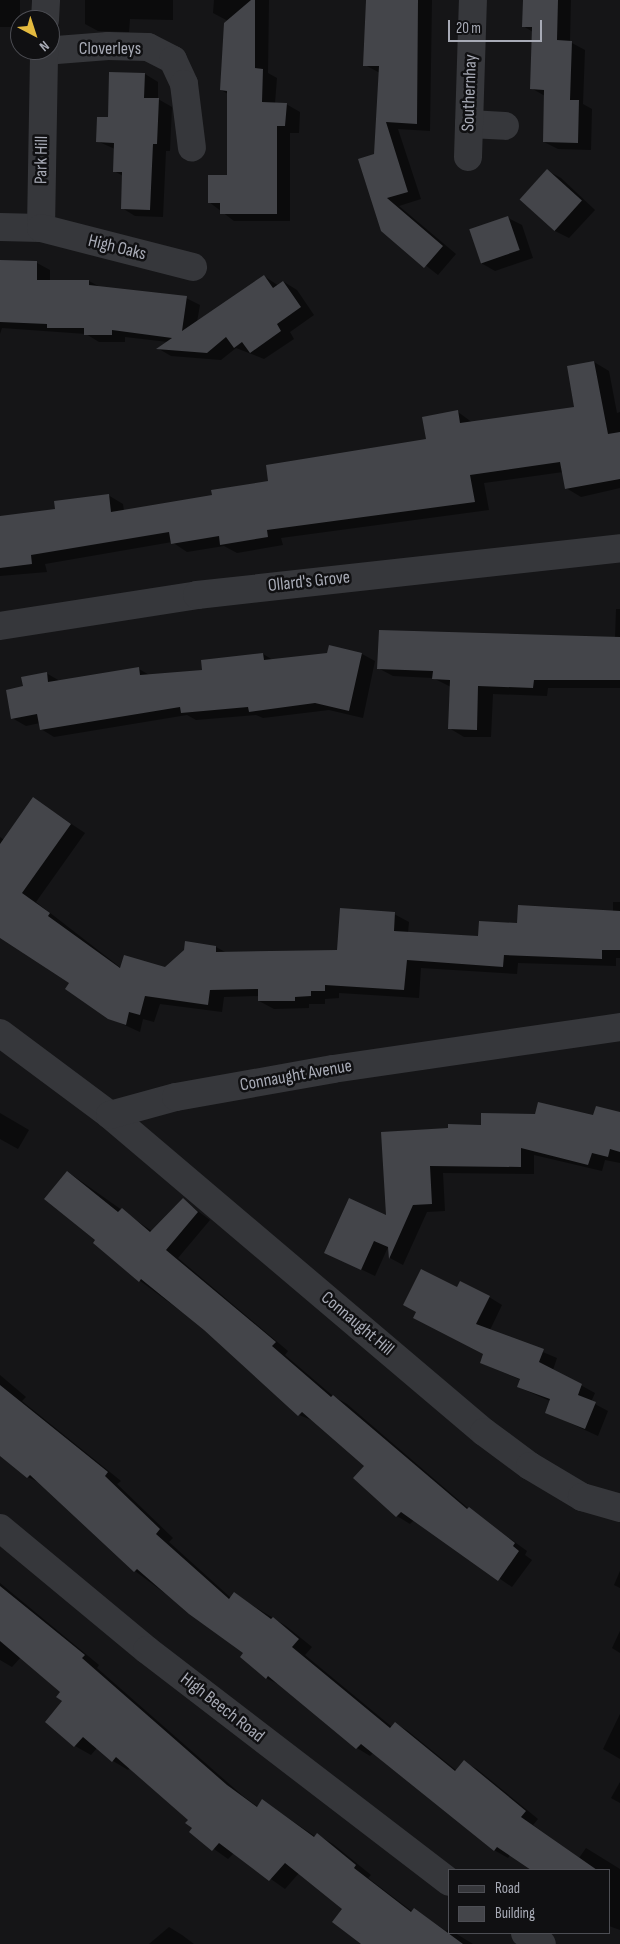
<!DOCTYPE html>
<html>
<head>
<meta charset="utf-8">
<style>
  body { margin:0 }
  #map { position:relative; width:620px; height:1944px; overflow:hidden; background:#151517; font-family:"Sofia Sans Condensed",sans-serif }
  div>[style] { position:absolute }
  .shadow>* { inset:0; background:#0007; transform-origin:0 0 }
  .building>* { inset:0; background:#44454a; transform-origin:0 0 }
  .street>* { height:28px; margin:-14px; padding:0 14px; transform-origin:14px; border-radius:14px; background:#36373b }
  span { translate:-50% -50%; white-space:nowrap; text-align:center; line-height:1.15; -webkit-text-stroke:5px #101012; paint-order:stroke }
  .street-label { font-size:18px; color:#a8abb6 }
  .legend { position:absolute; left:448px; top:1869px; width:162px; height:65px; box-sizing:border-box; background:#101012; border:1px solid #4d4e54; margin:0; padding:6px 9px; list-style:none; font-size:15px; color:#a8abb6 }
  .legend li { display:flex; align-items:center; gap:10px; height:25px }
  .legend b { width:25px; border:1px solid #4d4e54 }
  .north { position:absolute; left:10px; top:10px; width:50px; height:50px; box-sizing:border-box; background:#101012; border:1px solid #4d4e54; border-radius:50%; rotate:140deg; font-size:14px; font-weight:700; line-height:20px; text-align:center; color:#a8abb6 }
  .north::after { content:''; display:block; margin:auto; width:18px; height:22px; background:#e4ba3f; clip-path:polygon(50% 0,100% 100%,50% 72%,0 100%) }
  .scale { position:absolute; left:448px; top:20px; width:94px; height:22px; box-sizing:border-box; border:2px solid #a8abb6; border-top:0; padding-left:6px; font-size:15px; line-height:18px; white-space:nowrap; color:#a8abb6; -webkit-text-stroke:4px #101012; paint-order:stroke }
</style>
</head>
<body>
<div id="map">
  <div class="shadow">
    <i style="left:0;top:0;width:20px;height:27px"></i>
    <i style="clip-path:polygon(85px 0,173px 0,173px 20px,130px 19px,129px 32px,98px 31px,85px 24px)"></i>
    <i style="clip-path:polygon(214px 0,269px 0,268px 73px,277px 78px,275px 103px,286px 104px,300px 112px,299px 133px,290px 133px,290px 221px,234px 221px,209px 202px,228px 177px,228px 94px,221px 90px,228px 21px,213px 13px)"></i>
    <i style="clip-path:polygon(366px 0,432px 0,430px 131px,398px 129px,421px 199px,399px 206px,456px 254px,438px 275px,382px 231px,375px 155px,380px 73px,365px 65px)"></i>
    <i style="clip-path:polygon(524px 0,571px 0,570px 42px,585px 50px,583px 104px,592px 109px,591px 150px,558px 149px,544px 142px,545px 96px,531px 88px,533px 32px,523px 26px)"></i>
    <i style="clip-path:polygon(110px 73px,145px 74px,158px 82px,158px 99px,172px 107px,170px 151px,166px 151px,163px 217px,135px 216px,122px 208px,123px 176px,114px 171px,115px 149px,97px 141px,109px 119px)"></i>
    <i style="clip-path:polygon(548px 171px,561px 178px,595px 210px,569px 238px,555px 231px)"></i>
    <i style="clip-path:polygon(508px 218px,522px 225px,533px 258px,495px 271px,481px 263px)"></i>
    <i style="clip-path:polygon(0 261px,37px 263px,50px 270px,50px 281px,89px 281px,100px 287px,186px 298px,200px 305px,197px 322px,264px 276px,279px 286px,284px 282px,297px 290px,314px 315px,290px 332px,294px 339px,264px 359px,236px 348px,221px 360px,171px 356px,159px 349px,168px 342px,125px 337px,125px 342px,99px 342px,86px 334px,2px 328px,0 334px)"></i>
    <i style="clip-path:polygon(594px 362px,609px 371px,617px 413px,620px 412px,620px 488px,581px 497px,566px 488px,563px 472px,484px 483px,489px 510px,281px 538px,283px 545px,237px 553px,224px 546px,187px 552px,172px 542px,45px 564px,47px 572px,0 576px,0 518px,56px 510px,108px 495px,123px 504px,124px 511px,213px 496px,428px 440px,458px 412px,473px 423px,576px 408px)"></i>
    <i style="clip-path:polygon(616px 609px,620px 609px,620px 688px,548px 688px,547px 696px,493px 694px,491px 737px,464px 737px,449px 728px,451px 687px,433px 678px,393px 676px,378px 668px,615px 638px)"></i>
    <i style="clip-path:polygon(330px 646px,362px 654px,375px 661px,363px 718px,329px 710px,263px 718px,256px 715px,196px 720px,187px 715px,54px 737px,41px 729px,40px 723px,26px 726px,12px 718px,25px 687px,46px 673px,60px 681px,139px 669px,151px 676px,203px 671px,263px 654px,273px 660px,328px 655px)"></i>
    <i style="clip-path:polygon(34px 799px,85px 833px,36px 902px,121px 968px,165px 968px,216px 947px,227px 953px,338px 951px,394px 914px,409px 922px,408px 933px,479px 938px,518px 925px,613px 912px,613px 902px,620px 902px,620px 958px,616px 958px,616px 966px,518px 963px,517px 974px,421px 968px,419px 998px,339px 993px,339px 998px,325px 999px,325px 1004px,309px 1004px,309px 1008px,274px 1009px,259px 1001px,259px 996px,224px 997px,222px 1012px,160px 1004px,154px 1022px,143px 1019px,140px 1032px,109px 1018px,71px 983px,0 935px,0 837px,4px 840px)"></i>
    <i style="clip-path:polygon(0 1113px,29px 1130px,18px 1149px,0 1139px)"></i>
    <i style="clip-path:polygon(620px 1113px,620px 1163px,605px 1160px,602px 1171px,534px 1155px,534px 1174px,443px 1173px,445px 1211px,427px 1212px,403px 1265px,390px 1258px,389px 1245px,375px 1276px,325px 1252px,388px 1217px,382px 1134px)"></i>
    <i style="clip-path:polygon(68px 1172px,153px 1232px,183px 1200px,210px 1220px,178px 1258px,288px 1351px,285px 1355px,333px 1396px,347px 1404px,469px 1509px,527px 1551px,525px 1555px,532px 1560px,512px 1587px,414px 1520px,410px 1524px,397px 1516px,355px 1478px,366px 1466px,314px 1421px,299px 1415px,205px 1329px,139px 1280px,97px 1239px)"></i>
    <i style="clip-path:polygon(457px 1288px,489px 1297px,502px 1305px,490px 1330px,557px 1358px,553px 1370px,595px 1393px,591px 1402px,608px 1411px,598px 1436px,546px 1412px,550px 1401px,518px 1387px,521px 1380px,481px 1363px,485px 1354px)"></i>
    <i style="clip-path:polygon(0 1375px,26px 1397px,22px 1401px,121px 1481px,117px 1484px,173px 1538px,169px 1542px,231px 1598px,234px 1594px,286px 1626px,312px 1647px,305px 1655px,392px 1727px,395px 1723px,408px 1731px,457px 1771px,464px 1762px,477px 1769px,538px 1819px,533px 1825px,579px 1858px,586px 1848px,620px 1869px,620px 1930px,609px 1926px,609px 1870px,533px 1870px,511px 1854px,508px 1858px,494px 1850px,373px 1753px,370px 1756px,357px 1748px,280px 1685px,266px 1678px,245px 1653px,135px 1571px,42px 1484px,28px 1477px,0 1454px)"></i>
    <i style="clip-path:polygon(620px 1571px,620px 1588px,614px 1585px)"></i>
    <i style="clip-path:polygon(0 1583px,99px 1665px,97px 1668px,243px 1796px,258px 1807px,263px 1801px,316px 1837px,318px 1835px,333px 1844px,371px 1875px,368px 1878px,413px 1912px,414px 1909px,446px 1931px,449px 1929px,449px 1933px,455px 1933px,473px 1944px,363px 1944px,343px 1909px,299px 1873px,285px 1889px,234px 1853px,228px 1859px,190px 1832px,194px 1828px,189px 1820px,130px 1768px,128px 1770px,113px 1761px,97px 1748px,91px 1755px,75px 1746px,47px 1721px,64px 1701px,62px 1692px,21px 1657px,12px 1667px,0 1660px)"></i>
    <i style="clip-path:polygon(620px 1631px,620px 1653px,612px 1648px)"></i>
    <i style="clip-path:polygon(620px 1714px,620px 1759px,603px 1749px)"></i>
    <i style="clip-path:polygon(620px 1782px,620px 1803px,611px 1798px)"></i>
    <i style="clip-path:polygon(169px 1927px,182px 1935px,194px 1944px,149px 1944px)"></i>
  </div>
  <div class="building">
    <i style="clip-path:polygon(251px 0,255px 0,255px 68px,263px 69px,262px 102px,287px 103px,285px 126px,277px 126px,277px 214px,220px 214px,220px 203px,208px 203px,208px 175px,227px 175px,227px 91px,220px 90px,224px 23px)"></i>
    <i style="clip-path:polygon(366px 0,418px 0,417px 124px,386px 122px,408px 192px,387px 198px,443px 246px,424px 268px,381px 231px,358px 159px,374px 154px,379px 66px,363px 66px)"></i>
    <i style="clip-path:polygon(523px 0,558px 0,557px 40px,572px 41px,570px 100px,579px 100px,578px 143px,543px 142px,544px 90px,530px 89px,532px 27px,522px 27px)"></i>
    <i style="clip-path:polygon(109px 72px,145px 73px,144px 98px,159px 98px,157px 144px,153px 144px,150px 210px,121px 209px,122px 172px,113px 172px,114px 143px,96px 142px,97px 117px,108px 117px)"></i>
    <i style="left:547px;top:169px;width:47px;height:41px;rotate:42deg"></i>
    <i style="left:508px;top:216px;width:36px;height:41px;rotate:71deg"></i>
    <i style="clip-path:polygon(0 260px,37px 261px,37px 280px,89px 280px,89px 285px,187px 296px,182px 331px,264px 275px,273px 288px,283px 281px,301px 307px,277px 324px,281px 331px,250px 353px,242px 342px,234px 348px,226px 337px,207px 353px,156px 349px,172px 338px,112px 330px,112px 335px,84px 335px,84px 328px,47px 328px,47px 324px,0 322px)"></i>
    <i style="clip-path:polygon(594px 361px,608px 434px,620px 432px,620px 479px,565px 489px,560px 462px,470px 475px,475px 502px,267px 530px,268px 537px,220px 545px,219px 536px,171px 544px,169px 532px,31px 555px,32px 564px,0 568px,0 516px,55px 509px,54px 501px,109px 494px,111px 512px,212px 495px,211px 490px,268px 481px,266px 465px,426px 439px,422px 417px,458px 410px,460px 423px,574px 407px,567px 366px)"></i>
    <i style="clip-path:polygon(379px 630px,620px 637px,620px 680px,534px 680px,533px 688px,478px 686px,477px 730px,448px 729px,450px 680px,432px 679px,433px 671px,377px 669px)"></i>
    <i style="clip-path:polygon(329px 645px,362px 653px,349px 711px,315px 703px,249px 712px,248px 707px,181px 713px,180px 707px,40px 730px,37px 714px,11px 719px,6px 690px,23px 686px,21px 677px,47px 672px,48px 682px,139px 667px,140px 675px,202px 670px,201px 660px,263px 653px,264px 660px,327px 653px)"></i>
    <i style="clip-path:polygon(33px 797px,71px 824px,22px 893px,50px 913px,48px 916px,120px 968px,124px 955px,165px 967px,184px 950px,185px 941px,216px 946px,216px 952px,337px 950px,340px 908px,395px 912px,394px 931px,478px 936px,479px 921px,517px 923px,518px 905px,620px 911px,620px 950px,602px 950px,602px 959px,504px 955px,503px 967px,407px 960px,404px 990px,325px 985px,325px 991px,311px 991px,311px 996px,295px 997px,295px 1001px,258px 1001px,258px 989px,210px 990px,208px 1005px,145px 996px,140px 1015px,129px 1012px,126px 1025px,108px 1019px,65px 989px,69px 983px,0 938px,0 844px)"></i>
    <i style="clip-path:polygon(538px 1102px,593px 1115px,596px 1106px,620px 1112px,620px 1152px,610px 1149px,608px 1157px,592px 1153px,588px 1165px,521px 1148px,521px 1167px,430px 1166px,432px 1204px,413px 1205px,389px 1259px,388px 1247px,374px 1241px,361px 1270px,324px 1253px,349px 1198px,386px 1215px,381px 1132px,448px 1128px,448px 1124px,481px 1125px,481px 1113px,535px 1114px)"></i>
    <i style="clip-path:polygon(67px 1171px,118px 1212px,122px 1208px,150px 1232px,183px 1198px,198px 1212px,166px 1250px,276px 1342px,272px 1346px,331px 1397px,333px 1395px,467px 1509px,469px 1507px,515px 1543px,513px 1546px,519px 1551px,498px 1581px,401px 1512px,396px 1517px,353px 1478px,364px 1466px,302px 1412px,298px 1416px,204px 1330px,141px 1279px,139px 1282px,93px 1243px,95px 1240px,44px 1199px)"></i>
    <i style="clip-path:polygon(421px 1269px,457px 1287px,460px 1281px,490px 1296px,476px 1324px,544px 1349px,539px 1362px,582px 1384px,578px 1395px,596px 1402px,585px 1429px,545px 1413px,550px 1399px,517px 1387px,520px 1379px,480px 1363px,483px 1354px,413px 1318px,416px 1312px,403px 1305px)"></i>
    <i style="clip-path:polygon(0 1385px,108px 1472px,105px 1476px,160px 1529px,156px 1534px,229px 1599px,234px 1592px,271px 1619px,273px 1617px,299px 1639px,292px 1647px,390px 1728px,395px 1722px,455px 1771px,464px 1760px,526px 1811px,521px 1817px,597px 1870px,531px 1870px,497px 1847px,494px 1851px,361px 1744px,356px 1749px,268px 1676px,266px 1679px,240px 1657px,243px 1653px,189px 1614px,137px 1569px,134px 1572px,30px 1475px,27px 1478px,0 1456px)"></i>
    <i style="clip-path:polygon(0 1586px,85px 1655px,82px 1658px,227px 1785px,257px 1807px,262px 1799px,314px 1837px,317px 1833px,356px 1865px,354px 1868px,411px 1912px,414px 1908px,463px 1944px,361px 1944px,332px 1922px,342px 1909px,285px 1863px,269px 1881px,219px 1843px,212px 1851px,189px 1832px,192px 1828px,185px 1823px,188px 1820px,116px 1757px,112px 1762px,83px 1737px,74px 1747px,45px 1722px,62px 1701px,56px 1697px,60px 1692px,0 1641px)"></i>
  </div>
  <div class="street">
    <i style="left:45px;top:20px;width:20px;rotate:-87deg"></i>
    <i style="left:44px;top:51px;width:64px;rotate:-4.5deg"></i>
    <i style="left:108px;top:46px;width:40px;rotate:1.4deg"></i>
    <i style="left:148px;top:47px;width:28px;rotate:27deg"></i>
    <i style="left:173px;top:60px;width:26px;rotate:65deg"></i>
    <i style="left:184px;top:84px;width:64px;rotate:82.9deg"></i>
    <i style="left:469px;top:124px;width:36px;rotate:3deg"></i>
    <i style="left:468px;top:157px;width:157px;rotate:-88.2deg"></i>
    <i style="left:0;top:227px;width:41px;rotate:1.4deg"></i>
    <i style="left:41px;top:228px;width:178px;rotate:-89deg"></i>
    <i style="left:41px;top:228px;width:157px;rotate:14.4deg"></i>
    <i style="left:0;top:626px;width:199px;rotate:-8.9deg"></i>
    <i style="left:197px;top:595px;width:426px;rotate:-6.3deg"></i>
    <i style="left:0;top:1033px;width:137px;rotate:36.7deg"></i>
    <i style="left:110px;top:1115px;width:490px;rotate:40.3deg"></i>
    <i style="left:484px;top:1432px;width:57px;rotate:36.5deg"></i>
    <i style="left:530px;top:1466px;width:61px;rotate:30.8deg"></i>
    <i style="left:582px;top:1497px;width:40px;rotate:16deg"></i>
    <i style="left:110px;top:1115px;width:68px;rotate:-15.3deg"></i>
    <i style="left:176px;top:1097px;width:159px;rotate:-10.1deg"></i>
    <i style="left:333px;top:1069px;width:290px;rotate:-8.3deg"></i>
    <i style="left:0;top:1528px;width:191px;rotate:39.7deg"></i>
    <i style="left:147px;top:1650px;width:381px;rotate:37.5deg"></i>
    <i style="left:525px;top:1933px;width:20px;rotate:33deg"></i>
  </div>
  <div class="street-label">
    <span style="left:110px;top:49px">Cloverleys</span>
    <span style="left:470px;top:93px;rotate:-88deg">Southernhay</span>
    <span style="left:42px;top:160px;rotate:-89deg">Park Hill</span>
    <span style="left:117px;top:248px;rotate:14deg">High Oaks</span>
    <span style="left:309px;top:582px;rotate:-6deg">Ollard's Grove</span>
    <span style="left:296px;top:1076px;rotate:-10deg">Connaught Avenue</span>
    <span style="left:357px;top:1324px;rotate:40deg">Connaught Hill</span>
    <span style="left:222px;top:1708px;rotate:38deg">High Beech Road</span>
  </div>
  <ul class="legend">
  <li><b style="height:6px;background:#36373b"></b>Road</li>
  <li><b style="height:14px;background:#44454a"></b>Building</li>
  </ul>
  <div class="north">N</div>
  <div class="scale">20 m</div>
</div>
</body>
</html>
